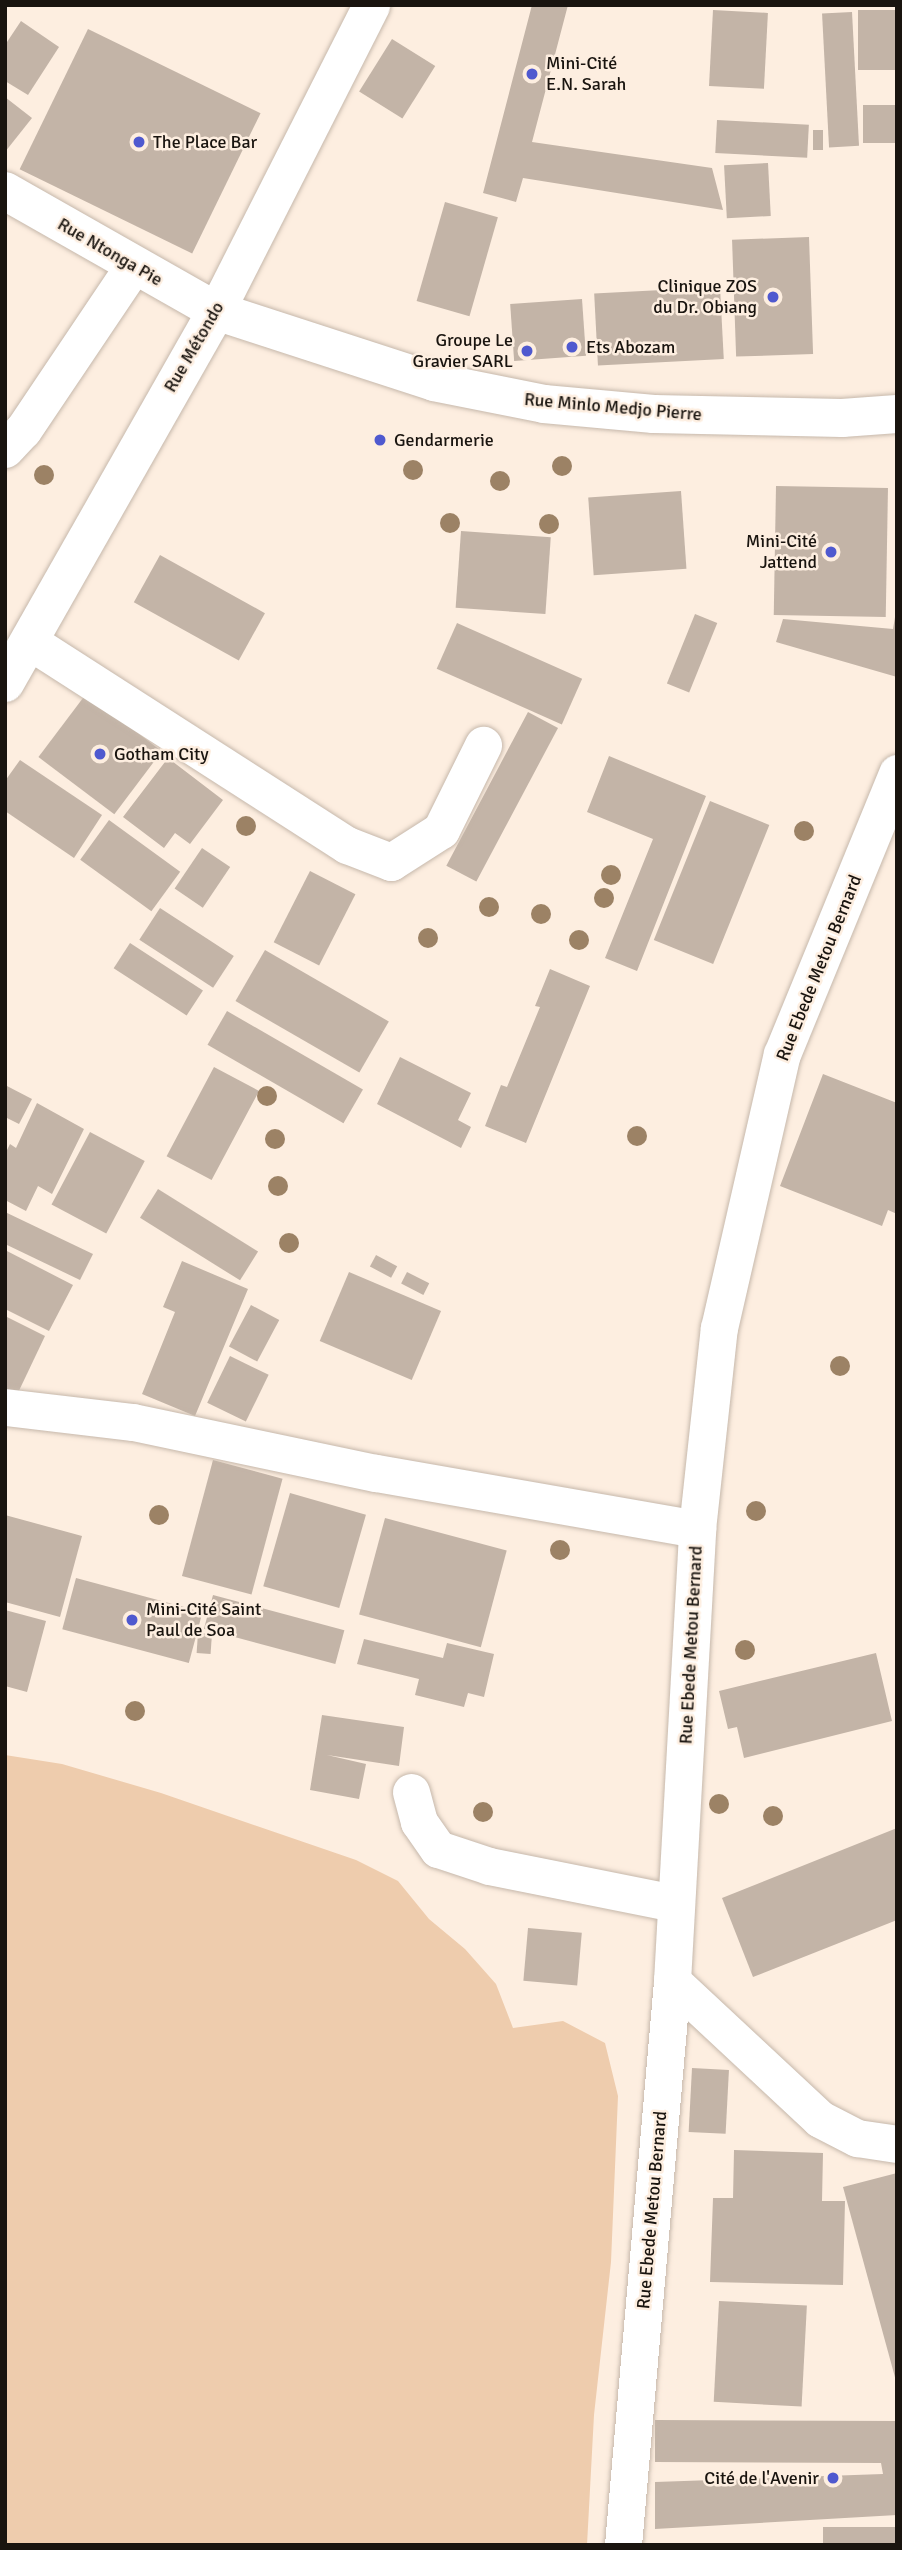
<!DOCTYPE html>
<html>
<head>
<meta charset="utf-8">
<style>
  body { margin:0 }
  #map { position:relative; width:902px; height:2550px; overflow:hidden; background:#fdeee0; font-family:Signika,sans-serif }
  div>[style] { position:absolute }
  .green>* { inset:0; background:#eeccad }
  .building>* { inset:0; background:#c3b4a7; transform-origin:0 0 }
  .roads { filter:drop-shadow(0 0 2px #c6b8ab) drop-shadow(0 0 2px #c6b8ab) }
  .minor>* { height:37px; margin:-18.5px; padding:0 18.5px; transform-origin:18.5px; border-radius:18.5px; background:#fff }
  .tertiary>* { height:38px; margin:-19px; padding:0 19px; transform-origin:19px; border-radius:19px; background:#fff }
  .trees>* { width:20px; height:20px; margin:-10px; border-radius:50%; background:#9c8265 }
  .dots>* { width:19px; height:19px; translate:-50% -50%; box-sizing:border-box; border:4px solid #fdeee0; border-radius:50% }
  span { translate:-50% -50%; white-space:nowrap; text-align:center; line-height:1.15; -webkit-text-stroke:5px #fdeee0; paint-order:stroke }
  .poi-label { font-size:18px; color:#19140f }
  .left { translate:0 -50%; text-align:left }
  .right { translate:-100% -50%; text-align:right }
  .street-label { font-size:18px; color:#19140f }
  .frame { position:absolute; inset:0; border:7px solid #19140f; pointer-events:none }
</style>
</head>
<body>
<div id="map">
  <div class="green">
    <i style="clip-path:polygon(5px 1755px,62px 1764px,161px 1793px,356px 1860px,398px 1881px,429px 1919px,465px 1949px,496px 1984px,513px 2028px,563px 2021px,605px 2043px,618px 2096px,611px 2262px,594px 2415px,587px 2545px,5px 2545px)"></i>
  </div>
  <div class="building">
    <i style="clip-path:polygon(532px 5px,568px 5px,532px 142px,712px 168px,723px 210px,523px 178px,516px 202px,483px 193px)"></i>
    <i style="left:713px;top:10px;width:55px;height:76px;rotate:3deg"></i>
    <i style="left:897px;top:10px;width:60px;height:39px;rotate:90deg"></i>
    <i style="left:852px;top:12px;width:134px;height:30px;rotate:87deg"></i>
    <i style="clip-path:polygon(21px 21px,59px 47px,28px 95px,5px 81px,5px 45px)"></i>
    <i style="left:88px;top:29px;width:192px;height:156px;rotate:26deg"></i>
    <i style="left:392px;top:39px;width:51px;height:62px;rotate:32deg"></i>
    <i style="clip-path:polygon(5px 97px,32px 118px,5px 152px)"></i>
    <i style="left:897px;top:105px;width:38px;height:34px;rotate:90deg"></i>
    <i style="left:717px;top:120px;width:92px;height:33px;rotate:3deg"></i>
    <i style="left:813px;top:130px;width:10px;height:20px"></i>
    <i style="left:768px;top:163px;width:53px;height:44px;rotate:87deg"></i>
    <i style="left:445px;top:202px;width:55px;height:103px;rotate:16deg"></i>
    <i style="left:809px;top:237px;width:117px;height:77px;rotate:88deg"></i>
    <i style="left:720px;top:287px;width:72px;height:126px;rotate:87deg"></i>
    <i style="left:582px;top:299px;width:57px;height:72px;rotate:86deg"></i>
    <i style="left:776px;top:486px;width:112px;height:129px;rotate:1deg"></i>
    <i style="left:681px;top:491px;width:78px;height:93px;rotate:86deg"></i>
    <i style="left:461px;top:531px;width:90px;height:77px;rotate:4deg"></i>
    <i style="left:160px;top:555px;width:120px;height:54px;rotate:29deg"></i>
    <i style="left:695px;top:614px;width:24px;height:75px;rotate:22deg"></i>
    <i style="clip-path:polygon(895px 617px,897px 677px,776px 642px,783px 619px,893px 629px)"></i>
    <i style="left:457px;top:623px;width:137px;height:50px;rotate:24deg"></i>
    <i style="left:86px;top:694px;width:95px;height:79px;rotate:37deg"></i>
    <i style="left:528px;top:712px;width:34px;height:174px;rotate:28deg"></i>
    <i style="clip-path:polygon(609px 756px,706px 796px,637px 971px,605px 958px,653px 839px,587px 812px)"></i>
    <i style="clip-path:polygon(168px 758px,223px 800px,190px 844px,175px 833px,164px 848px,123px 817px)"></i>
    <i style="clip-path:polygon(20px 760px,102px 815px,74px 858px,5px 811px,5px 781px)"></i>
    <i style="left:710px;top:801px;width:64px;height:150px;rotate:22deg"></i>
    <i style="left:109px;top:820px;width:88px;height:49px;rotate:36deg"></i>
    <i style="left:202px;top:848px;width:34px;height:49px;rotate:34deg"></i>
    <i style="left:310px;top:871px;width:51px;height:80px;rotate:27deg"></i>
    <i style="left:160px;top:908px;width:88px;height:38px;rotate:33deg"></i>
    <i style="left:130px;top:943px;width:87px;height:30px;rotate:33deg"></i>
    <i style="left:265px;top:950px;width:143px;height:59px;rotate:30deg"></i>
    <i style="clip-path:polygon(550px 969px,590px 986px,526px 1143px,485px 1126px,501px 1085px,507px 1087px,540px 1007px,535px 1006px)"></i>
    <i style="left:227px;top:1011px;width:157px;height:39px;rotate:30deg"></i>
    <i style="clip-path:polygon(400px 1057px,471px 1093px,458px 1120px,471px 1127px,461px 1148px,377px 1104px)"></i>
    <i style="left:214px;top:1067px;width:51px;height:101px;rotate:28deg"></i>
    <i style="clip-path:polygon(823px 1074px,897px 1103px,897px 1214px,888px 1210px,882px 1226px,780px 1186px)"></i>
    <i style="clip-path:polygon(5px 1085px,32px 1099px,19px 1124px,5px 1117px)"></i>
    <i style="clip-path:polygon(37px 1103px,84px 1129px,52px 1194px,38px 1186px,26px 1211px,5px 1200px,5px 1154px,10px 1144px,16px 1148px)"></i>
    <i style="left:90px;top:1132px;width:62px;height:82px;rotate:28deg"></i>
    <i style="left:158px;top:1189px;width:118px;height:34px;rotate:32deg"></i>
    <i style="clip-path:polygon(5px 1212px,93px 1254px,80px 1280px,5px 1244px)"></i>
    <i style="clip-path:polygon(5px 1250px,73px 1285px,49px 1331px,5px 1309px)"></i>
    <i style="left:376px;top:1255px;width:24px;height:13px;rotate:28deg"></i>
    <i style="clip-path:polygon(182px 1261px,248px 1289px,195px 1416px,142px 1394px,175px 1312px,163px 1307px)"></i>
    <i style="left:349px;top:1272px;width:100px;height:75px;rotate:23deg"></i>
    <i style="left:407px;top:1272px;width:25px;height:13px;rotate:27deg"></i>
    <i style="left:251px;top:1305px;width:32px;height:47px;rotate:28deg"></i>
    <i style="clip-path:polygon(5px 1316px,45px 1336px,16px 1397px,5px 1392px)"></i>
    <i style="left:230px;top:1356px;width:43px;height:52px;rotate:26deg"></i>
    <i style="left:213px;top:1460px;width:72px;height:120px;rotate:15deg"></i>
    <i style="left:290px;top:1493px;width:79px;height:97px;rotate:16deg"></i>
    <i style="clip-path:polygon(5px 1515px,82px 1536px,60px 1617px,5px 1602px)"></i>
    <i style="left:385px;top:1518px;width:126px;height:100px;rotate:15deg"></i>
    <i style="left:76px;top:1578px;width:131px;height:53px;rotate:15deg"></i>
    <i style="left:213px;top:1595px;width:136px;height:35px;rotate:15deg"></i>
    <i style="clip-path:polygon(5px 1610px,46px 1621px,27px 1692px,5px 1686px)"></i>
    <i style="left:198px;top:1633px;width:14px;height:20px;rotate:4deg"></i>
    <i style="clip-path:polygon(364px 1639px,443px 1658px,447px 1643px,494px 1654px,484px 1697px,468px 1693px,464px 1707px,415px 1695px,419px 1679px,357px 1664px)"></i>
    <i style="clip-path:polygon(876px 1653px,892px 1721px,744px 1758px,737px 1727px,728px 1729px,719px 1691px)"></i>
    <i style="clip-path:polygon(322px 1715px,404px 1727px,399px 1766px,327px 1755px,366px 1764px,359px 1799px,310px 1790px)"></i>
    <i style="clip-path:polygon(897px 1828px,897px 1920px,753px 1977px,722px 1898px)"></i>
    <i style="left:528px;top:1928px;width:54px;height:53px;rotate:5deg"></i>
    <i style="left:692px;top:2068px;width:37px;height:64px;rotate:3deg"></i>
    <i style="clip-path:polygon(734px 2150px,823px 2153px,822px 2201px,845px 2201px,843px 2285px,710px 2282px,713px 2198px,733px 2198px)"></i>
    <i style="clip-path:polygon(897px 2173px,897px 2380px,896px 2381px,843px 2187px)"></i>
    <i style="left:719px;top:2301px;width:88px;height:101px;rotate:3deg"></i>
    <i style="clip-path:polygon(655px 2420px,897px 2421px,897px 2515px,655px 2529px,655px 2482px,883px 2474px,881px 2463px,655px 2462px)"></i>
    <i style="left:897px;top:2527px;width:18px;height:74px;rotate:90deg"></i>
  </div>
  <div class="roads">
    <div class="minor">
      <i style="left:216px;top:311px;width:343px;rotate:-63.1deg"></i>
      <i style="left:5px;top:449px;width:26px;rotate:-47deg"></i>
      <i style="left:23px;top:430px;width:197px;rotate:-56.1deg"></i>
      <i style="left:29px;top:641px;width:378px;rotate:32.7deg"></i>
      <i style="left:347px;top:845px;width:47px;rotate:21.1deg"></i>
      <i style="left:391px;top:862px;width:59px;rotate:-32.6deg"></i>
      <i style="left:441px;top:830px;width:95px;rotate:-63.7deg"></i>
      <i style="left:5px;top:1407px;width:129px;rotate:6.7deg"></i>
      <i style="left:133px;top:1422px;width:248px;rotate:11.9deg"></i>
      <i style="left:376px;top:1473px;width:326px;rotate:9.9deg"></i>
      <i style="left:411px;top:1792px;width:31px;rotate:75deg"></i>
      <i style="left:419px;top:1822px;width:33px;rotate:55deg"></i>
      <i style="left:438px;top:1849px;width:54px;rotate:18.4deg"></i>
      <i style="left:489px;top:1866px;width:190px;rotate:11.3deg"></i>
      <i style="left:672px;top:1981px;width:202px;rotate:43deg"></i>
      <i style="left:820px;top:2119px;width:42px;rotate:27.2deg"></i>
      <i style="left:857px;top:2138px;width:40px;rotate:8.5deg"></i>
      <i style="left:623px;top:2545px;width:566px;rotate:-85.03deg"></i>
      <i style="left:672px;top:1981px;width:453px;rotate:-86.8deg"></i>
      <i style="left:697px;top:1529px;width:202px;rotate:-83.8deg"></i>
      <i style="left:719px;top:1328px;width:281px;rotate:-77.1deg"></i>
      <i style="left:782px;top:1054px;width:304px;rotate:-67.7deg"></i>
    </div>
    <div class="tertiary">
      <i style="left:5px;top:191px;width:243px;rotate:29.6deg"></i>
      <i style="left:216px;top:311px;width:229px;rotate:18deg"></i>
      <i style="left:434px;top:382px;width:112px;rotate:11.3deg"></i>
      <i style="left:544px;top:404px;width:110px;rotate:5.2deg"></i>
      <i style="left:654px;top:414px;width:188px;rotate:1.2deg"></i>
      <i style="left:842px;top:418px;width:55px;rotate:-4.2deg"></i>
      <i style="left:5px;top:683px;width:428px;rotate:-60.4deg"></i>
    </div>
  </div>
  <div class="trees">
    <i style="left:562px;top:466px"></i>
    <i style="left:413px;top:470px"></i>
    <i style="left:44px;top:475px"></i>
    <i style="left:500px;top:481px"></i>
    <i style="left:450px;top:523px"></i>
    <i style="left:549px;top:524px"></i>
    <i style="left:246px;top:826px"></i>
    <i style="left:804px;top:831px"></i>
    <i style="left:611px;top:875px"></i>
    <i style="left:604px;top:898px"></i>
    <i style="left:489px;top:907px"></i>
    <i style="left:541px;top:914px"></i>
    <i style="left:428px;top:938px"></i>
    <i style="left:579px;top:940px"></i>
    <i style="left:267px;top:1096px"></i>
    <i style="left:637px;top:1136px"></i>
    <i style="left:275px;top:1139px"></i>
    <i style="left:278px;top:1186px"></i>
    <i style="left:289px;top:1243px"></i>
    <i style="left:840px;top:1366px"></i>
    <i style="left:756px;top:1511px"></i>
    <i style="left:159px;top:1515px"></i>
    <i style="left:560px;top:1550px"></i>
    <i style="left:745px;top:1650px"></i>
    <i style="left:135px;top:1711px"></i>
    <i style="left:719px;top:1804px"></i>
    <i style="left:483px;top:1812px"></i>
    <i style="left:773px;top:1816px"></i>
  </div>
  <div class="dots">
    <i style="left:532px;top:74px;background:#4f59cf"></i>
    <i style="left:139px;top:142px;background:#4f59cf"></i>
    <i style="left:773px;top:297px;background:#4f59cf"></i>
    <i style="left:572px;top:347px;background:#4f59cf"></i>
    <i style="left:527px;top:351px;background:#4f59cf"></i>
    <i style="left:380px;top:440px;background:#4f59cf"></i>
    <i style="left:831px;top:552px;background:#4f59cf"></i>
    <i style="left:100px;top:754px;background:#4f59cf"></i>
    <i style="left:132px;top:1620px;background:#4f59cf"></i>
    <i style="left:833px;top:2478px;background:#4f59cf"></i>
  </div>
  <div class="poi-label">
    <span class="left" style="left:546px;top:74px">Mini-Cité<br>E.N. Sarah</span>
    <span class="left" style="left:153px;top:142px">The Place Bar</span>
    <span class="right" style="left:757px;top:297px">Clinique ZOS<br>du Dr. Obiang</span>
    <span class="right" style="left:513px;top:351px">Groupe Le<br>Gravier SARL</span>
    <span class="left" style="left:586px;top:347px">Ets Abozam</span>
    <span class="left" style="left:394px;top:440px">Gendarmerie</span>
    <span class="right" style="left:817px;top:552px">Mini-Cité<br>Jattend</span>
    <span class="left" style="left:114px;top:754px">Gotham City</span>
    <span class="left" style="left:146px;top:1620px">Mini-Cité Saint<br>Paul de Soa</span>
    <span class="right" style="left:819px;top:2478px">Cité de l'Avenir</span>
  </div>
  <div class="street-label">
    <span style="left:110px;top:252px;rotate:30deg">Rue Ntonga Pie</span>
    <span style="left:194px;top:347px;rotate:-60deg">Rue Métondo</span>
    <span style="left:613px;top:407px;rotate:5deg">Rue Minlo Medjo Pierre</span>
    <span style="left:819px;top:968px;rotate:-68deg">Rue Ebede Metou Bernard</span>
    <span style="left:691px;top:1645px;rotate:-87deg">Rue Ebede Metou Bernard</span>
    <span style="left:652px;top:2210px;rotate:-85deg">Rue Ebede Metou Bernard</span>
  </div>
  <div class="frame"></div>
</div>
</body>
</html>
